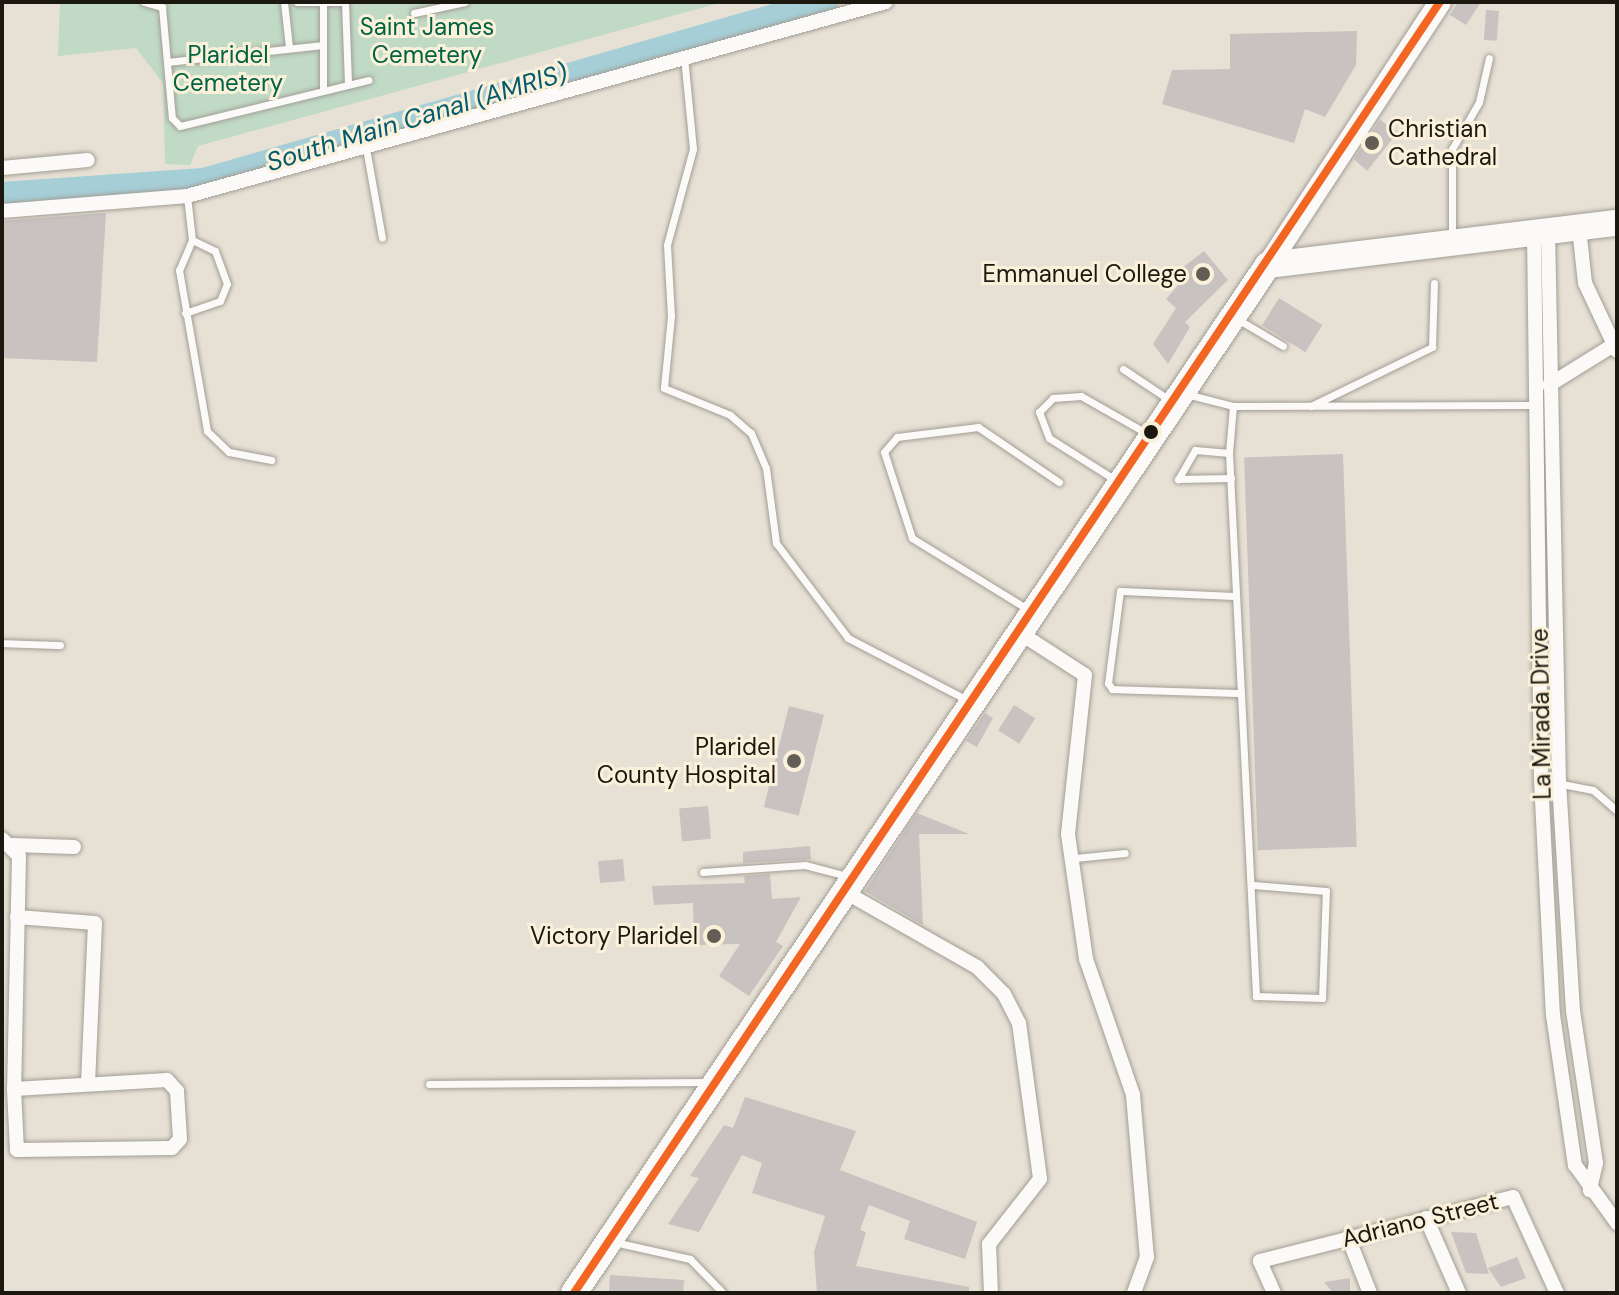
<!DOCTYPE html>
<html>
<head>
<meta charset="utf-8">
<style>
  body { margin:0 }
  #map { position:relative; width:1619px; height:1295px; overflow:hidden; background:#e7e1d5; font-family:"DM Sans",sans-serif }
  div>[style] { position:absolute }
  .green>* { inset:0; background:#c0dac6 }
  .river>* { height:26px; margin:-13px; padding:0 13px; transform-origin:13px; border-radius:13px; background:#a6ced7 }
  .building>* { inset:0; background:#c8c2c0; transform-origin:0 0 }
  .roads { filter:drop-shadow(0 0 2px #a29e95) drop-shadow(0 0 2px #a29e95) }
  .lane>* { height:7px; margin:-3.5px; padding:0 3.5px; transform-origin:3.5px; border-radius:3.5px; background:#fbfaf9 }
  .street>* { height:14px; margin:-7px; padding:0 7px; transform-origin:7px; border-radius:7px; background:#fbfaf9 }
  .primary>* { height:22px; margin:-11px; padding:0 11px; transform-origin:11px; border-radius:11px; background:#fbfaf9 }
  .highway>* { height:26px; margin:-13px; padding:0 13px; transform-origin:13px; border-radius:13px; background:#fbfaf9 }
  .bus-1>* { height:8px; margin:-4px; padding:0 4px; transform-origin:4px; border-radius:4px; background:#f26522 }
  .dots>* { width:22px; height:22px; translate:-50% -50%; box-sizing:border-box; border:4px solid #fbf1db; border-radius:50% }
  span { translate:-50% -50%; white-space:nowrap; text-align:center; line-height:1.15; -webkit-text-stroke:6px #fbf1db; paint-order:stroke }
  .park-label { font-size:24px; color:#006342 }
  .poi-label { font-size:24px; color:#1b1810 }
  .left { translate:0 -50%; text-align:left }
  .right { translate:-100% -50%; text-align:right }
  .street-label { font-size:24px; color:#1b1810 }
  .water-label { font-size:26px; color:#055b6e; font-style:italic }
  .frame { position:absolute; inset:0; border:4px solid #1b1810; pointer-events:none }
</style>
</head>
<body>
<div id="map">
  <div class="green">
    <i style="clip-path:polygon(60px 2px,723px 2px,198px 146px,190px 165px,165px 164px,163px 83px,136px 48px,58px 56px)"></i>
  </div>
  <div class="river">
    <i style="left:2px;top:195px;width:202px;rotate:-4deg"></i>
    <i style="left:204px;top:181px;width:647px;rotate:-16.05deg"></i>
  </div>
  <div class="building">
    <i style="clip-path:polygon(1458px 2px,1481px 2px,1466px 25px,1450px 15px)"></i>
    <i style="left:1486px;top:10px;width:13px;height:30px;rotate:4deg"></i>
    <i style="clip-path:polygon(1357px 31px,1356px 65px,1325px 117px,1305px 109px,1294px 143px,1162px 104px,1172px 70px,1230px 69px,1230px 34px)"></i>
    <i style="clip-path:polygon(1380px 120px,1398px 132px,1367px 171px,1354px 159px)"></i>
    <i style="clip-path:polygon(106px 213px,97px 362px,2px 358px,2px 221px)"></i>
    <i style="clip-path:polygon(1204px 251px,1228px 280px,1185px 322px,1190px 327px,1168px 364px,1153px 344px,1176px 308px,1166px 299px,1180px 283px,1172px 276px)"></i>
    <i style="left:1279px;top:298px;width:51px;height:32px;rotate:32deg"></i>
    <i style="left:1343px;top:454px;width:393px;height:99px;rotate:88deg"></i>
    <i style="left:1014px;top:705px;width:25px;height:30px;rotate:32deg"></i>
    <i style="left:789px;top:706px;width:36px;height:104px;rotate:14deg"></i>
    <i style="clip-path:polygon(985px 713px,993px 718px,977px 747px,966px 741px)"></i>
    <i style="left:708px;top:806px;width:33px;height:29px;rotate:85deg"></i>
    <i style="clip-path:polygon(917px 813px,969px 834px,919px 834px,923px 925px,865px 891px)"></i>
    <i style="clip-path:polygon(810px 846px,811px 859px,743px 863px,743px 852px)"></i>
    <i style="left:623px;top:859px;width:22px;height:25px;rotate:85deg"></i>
    <i style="clip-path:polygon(770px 874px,772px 899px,801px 897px,776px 942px,783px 946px,749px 996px,719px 976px,740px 944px,694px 945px,693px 903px,654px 905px,652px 886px,745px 883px,744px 876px)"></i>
    <i style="clip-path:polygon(745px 1097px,856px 1131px,840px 1170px,977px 1222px,965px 1259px,904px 1239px,910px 1221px,869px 1205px,860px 1230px,866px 1232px,856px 1266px,969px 1287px,969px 1293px,817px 1293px,814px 1252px,825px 1216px,752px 1193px,762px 1163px,742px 1155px,699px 1232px,668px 1224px,699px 1178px,690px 1176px,724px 1125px,733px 1128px)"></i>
    <i style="clip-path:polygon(1451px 1232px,1476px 1233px,1489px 1274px,1466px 1273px)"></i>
    <i style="clip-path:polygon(1517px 1257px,1526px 1278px,1501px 1287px,1488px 1268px)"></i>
    <i style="clip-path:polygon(610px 1275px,684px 1280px,683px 1293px,609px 1291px)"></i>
    <i style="clip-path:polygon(1350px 1278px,1350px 1293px,1333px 1293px,1324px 1282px)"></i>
  </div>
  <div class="roads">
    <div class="lane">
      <i style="left:144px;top:2px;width:19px;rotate:16deg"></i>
      <i style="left:162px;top:7px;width:111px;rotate:84.9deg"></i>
      <i style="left:172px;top:118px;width:11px;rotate:45deg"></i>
      <i style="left:180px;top:126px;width:194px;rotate:-13.7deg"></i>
      <i style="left:284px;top:2px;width:45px;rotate:83.7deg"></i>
      <i style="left:297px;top:2px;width:43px"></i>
      <i style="left:345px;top:2px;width:82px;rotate:87.9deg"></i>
      <i style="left:414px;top:13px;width:52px;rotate:-12.2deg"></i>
      <i style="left:684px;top:57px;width:92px;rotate:84.4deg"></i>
      <i style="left:693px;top:149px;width:99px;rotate:105.2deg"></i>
      <i style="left:667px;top:245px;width:71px;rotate:86.8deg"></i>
      <i style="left:671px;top:316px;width:72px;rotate:95.6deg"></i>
      <i style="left:664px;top:388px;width:71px;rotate:22.2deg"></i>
      <i style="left:730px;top:415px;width:28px;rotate:41deg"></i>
      <i style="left:751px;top:433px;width:38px;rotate:67deg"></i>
      <i style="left:766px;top:468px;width:76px;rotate:82.4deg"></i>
      <i style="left:776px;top:543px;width:119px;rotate:52.8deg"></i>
      <i style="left:848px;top:638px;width:136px;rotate:27.5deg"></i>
      <i style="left:167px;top:62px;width:157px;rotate:-6.2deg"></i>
      <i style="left:323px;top:90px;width:86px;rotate:-90deg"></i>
      <i style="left:366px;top:148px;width:91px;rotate:79.9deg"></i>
      <i style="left:187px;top:196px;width:44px;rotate:83.5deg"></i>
      <i style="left:192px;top:240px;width:33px;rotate:113deg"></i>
      <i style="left:179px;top:270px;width:163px;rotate:80.1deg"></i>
      <i style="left:207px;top:431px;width:30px;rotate:44deg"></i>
      <i style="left:229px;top:452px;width:43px;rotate:10.8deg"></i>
      <i style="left:1452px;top:240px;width:91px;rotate:-90deg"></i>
      <i style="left:1452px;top:149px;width:54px;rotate:-60.1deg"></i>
      <i style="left:1479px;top:102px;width:45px;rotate:-77.2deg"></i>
      <i style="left:185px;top:313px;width:37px;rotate:-19deg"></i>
      <i style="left:220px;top:301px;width:18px;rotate:-68deg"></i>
      <i style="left:227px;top:284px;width:35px;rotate:-110deg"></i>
      <i style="left:215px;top:251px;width:25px;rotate:-154deg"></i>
      <i style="left:1239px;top:320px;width:51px;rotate:30.6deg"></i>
      <i style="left:1123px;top:369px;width:58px;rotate:33.7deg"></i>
      <i style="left:1186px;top:394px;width:49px;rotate:14.3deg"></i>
      <i style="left:1233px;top:406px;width:303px;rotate:-0.2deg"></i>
      <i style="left:1233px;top:406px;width:47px;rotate:94.9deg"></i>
      <i style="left:1229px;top:453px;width:544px;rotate:87.15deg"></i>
      <i style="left:1256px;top:996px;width:66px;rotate:1.7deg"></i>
      <i style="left:1322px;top:998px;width:107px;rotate:-87.9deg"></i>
      <i style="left:1326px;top:891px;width:73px;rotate:-175.3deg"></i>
      <i style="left:1311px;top:406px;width:135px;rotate:-26deg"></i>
      <i style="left:1432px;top:347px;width:64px;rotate:-88.2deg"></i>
      <i style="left:1229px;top:453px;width:34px;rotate:-175deg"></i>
      <i style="left:1195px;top:450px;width:34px;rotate:120deg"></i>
      <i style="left:1178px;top:479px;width:53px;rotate:-1.1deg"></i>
      <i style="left:1117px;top:481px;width:80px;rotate:-147.7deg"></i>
      <i style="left:1049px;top:438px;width:28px;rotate:-111deg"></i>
      <i style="left:1039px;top:412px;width:20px;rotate:-45deg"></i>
      <i style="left:1053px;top:398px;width:28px;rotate:-4deg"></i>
      <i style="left:1081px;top:396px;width:77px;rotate:29.6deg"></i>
      <i style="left:1236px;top:596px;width:116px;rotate:-177.5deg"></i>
      <i style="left:1120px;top:591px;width:93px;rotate:97.4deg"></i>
      <i style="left:1108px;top:683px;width:7px;rotate:56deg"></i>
      <i style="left:1112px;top:689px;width:129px;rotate:1.8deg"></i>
      <i style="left:1029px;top:610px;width:137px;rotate:-148.4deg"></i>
      <i style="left:912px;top:538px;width:90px;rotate:-108deg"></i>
      <i style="left:884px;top:452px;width:20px;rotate:-49deg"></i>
      <i style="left:897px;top:437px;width:82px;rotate:-7deg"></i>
      <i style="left:978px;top:427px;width:98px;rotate:34.2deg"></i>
      <i style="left:2px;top:643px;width:58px;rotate:2deg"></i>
      <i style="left:1541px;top:780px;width:53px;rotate:10.9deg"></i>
      <i style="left:1593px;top:790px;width:32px;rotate:41deg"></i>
      <i style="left:1075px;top:858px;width:50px;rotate:-5.7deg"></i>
      <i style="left:703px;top:872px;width:102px;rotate:-3.9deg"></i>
      <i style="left:805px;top:865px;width:43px;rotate:14.7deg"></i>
      <i style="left:429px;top:1084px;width:277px;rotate:-0.4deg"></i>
      <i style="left:614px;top:1242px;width:78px;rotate:12.6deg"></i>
      <i style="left:690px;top:1259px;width:47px;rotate:45.9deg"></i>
    </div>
    <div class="street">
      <i style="left:2px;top:168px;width:86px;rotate:-5.3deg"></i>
      <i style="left:2px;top:211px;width:186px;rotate:-4.6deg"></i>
      <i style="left:187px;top:196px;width:725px;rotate:-15.51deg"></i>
      <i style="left:1579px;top:228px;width:55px;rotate:83.8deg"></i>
      <i style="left:1585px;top:283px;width:75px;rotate:64.8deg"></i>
      <i style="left:1548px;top:231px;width:551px;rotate:88.86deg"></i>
      <i style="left:1559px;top:782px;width:229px;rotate:86.5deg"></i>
      <i style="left:1573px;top:1011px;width:154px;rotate:81.4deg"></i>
      <i style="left:1596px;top:1163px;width:28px;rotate:103deg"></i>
      <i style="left:1534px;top:233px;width:547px;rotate:89.27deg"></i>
      <i style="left:1541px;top:780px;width:235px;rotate:87.1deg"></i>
      <i style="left:1553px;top:1015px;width:152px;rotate:81.7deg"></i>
      <i style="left:1575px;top:1165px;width:72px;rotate:54.1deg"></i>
      <i style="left:1549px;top:385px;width:74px;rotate:-31.8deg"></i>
      <i style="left:1020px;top:633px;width:77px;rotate:32.9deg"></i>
      <i style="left:1085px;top:675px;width:160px;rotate:96.1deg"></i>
      <i style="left:1068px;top:834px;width:126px;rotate:81.8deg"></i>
      <i style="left:1086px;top:959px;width:144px;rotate:70.9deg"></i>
      <i style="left:1133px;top:1095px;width:163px;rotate:85.1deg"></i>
      <i style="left:1147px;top:1257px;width:38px;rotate:110deg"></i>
      <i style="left:2px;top:839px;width:24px;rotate:45deg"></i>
      <i style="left:19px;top:856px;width:233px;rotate:91.2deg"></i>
      <i style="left:14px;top:1089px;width:61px;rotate:87.2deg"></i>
      <i style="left:17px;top:1150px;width:155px;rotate:-0.7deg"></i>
      <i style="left:172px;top:1148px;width:12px;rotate:-48deg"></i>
      <i style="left:180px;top:1139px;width:48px;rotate:-93.6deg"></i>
      <i style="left:177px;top:1091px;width:15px;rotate:-132deg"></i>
      <i style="left:167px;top:1080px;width:153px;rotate:176.6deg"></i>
      <i style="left:13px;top:845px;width:61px;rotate:1.9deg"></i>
      <i style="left:845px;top:892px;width:152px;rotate:29.6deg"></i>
      <i style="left:977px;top:967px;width:38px;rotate:45deg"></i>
      <i style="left:1004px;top:994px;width:33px;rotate:63deg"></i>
      <i style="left:1019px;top:1023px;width:157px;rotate:82.3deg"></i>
      <i style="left:1040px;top:1179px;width:83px;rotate:128.1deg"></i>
      <i style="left:989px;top:1244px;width:49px;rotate:87.7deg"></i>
      <i style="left:17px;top:917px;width:78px;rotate:4.4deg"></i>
      <i style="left:95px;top:923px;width:161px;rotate:92.5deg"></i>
      <i style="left:1426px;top:1218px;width:82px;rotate:66.3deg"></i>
      <i style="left:1348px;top:1237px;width:60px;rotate:68.6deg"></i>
      <i style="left:1274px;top:1293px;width:35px;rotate:-114deg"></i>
      <i style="left:1260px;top:1261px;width:261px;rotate:-14.2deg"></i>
      <i style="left:1513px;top:1197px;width:106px;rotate:65.4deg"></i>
    </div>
    <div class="primary">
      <i style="left:1268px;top:265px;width:314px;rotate:-56.8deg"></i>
    </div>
    <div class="highway">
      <i style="left:574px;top:1293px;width:1240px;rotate:-55.98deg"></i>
      <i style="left:1268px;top:265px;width:352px;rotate:-6.9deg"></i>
    </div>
  </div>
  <div class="bus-1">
    <i style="left:574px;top:1293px;width:1555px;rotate:-56.15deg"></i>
  </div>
  <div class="dots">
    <i style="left:1372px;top:143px;background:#625e55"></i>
    <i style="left:1203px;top:274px;background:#625e55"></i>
    <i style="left:1151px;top:432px;background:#1b1810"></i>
    <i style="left:794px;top:761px;background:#625e55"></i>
    <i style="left:714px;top:936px;background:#625e55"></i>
  </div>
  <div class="park-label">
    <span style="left:427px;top:41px">Saint James<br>Cemetery</span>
    <span style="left:228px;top:69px">Plaridel<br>Cemetery</span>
  </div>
  <div class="poi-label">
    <span class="left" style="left:1388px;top:143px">Christian<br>Cathedral</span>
    <span class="right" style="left:1187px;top:274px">Emmanuel College</span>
    <span class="right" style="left:776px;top:761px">Plaridel<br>County Hospital</span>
    <span class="right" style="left:698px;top:936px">Victory Plaridel</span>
  </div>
  <div class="street-label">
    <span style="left:1541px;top:714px;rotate:-91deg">La Mirada Drive</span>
    <span style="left:1420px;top:1220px;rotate:-14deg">Adriano Street</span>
  </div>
  <div class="water-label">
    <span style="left:417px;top:118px;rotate:-17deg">South Main Canal (AMRIS)</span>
  </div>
  <div class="frame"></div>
</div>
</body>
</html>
